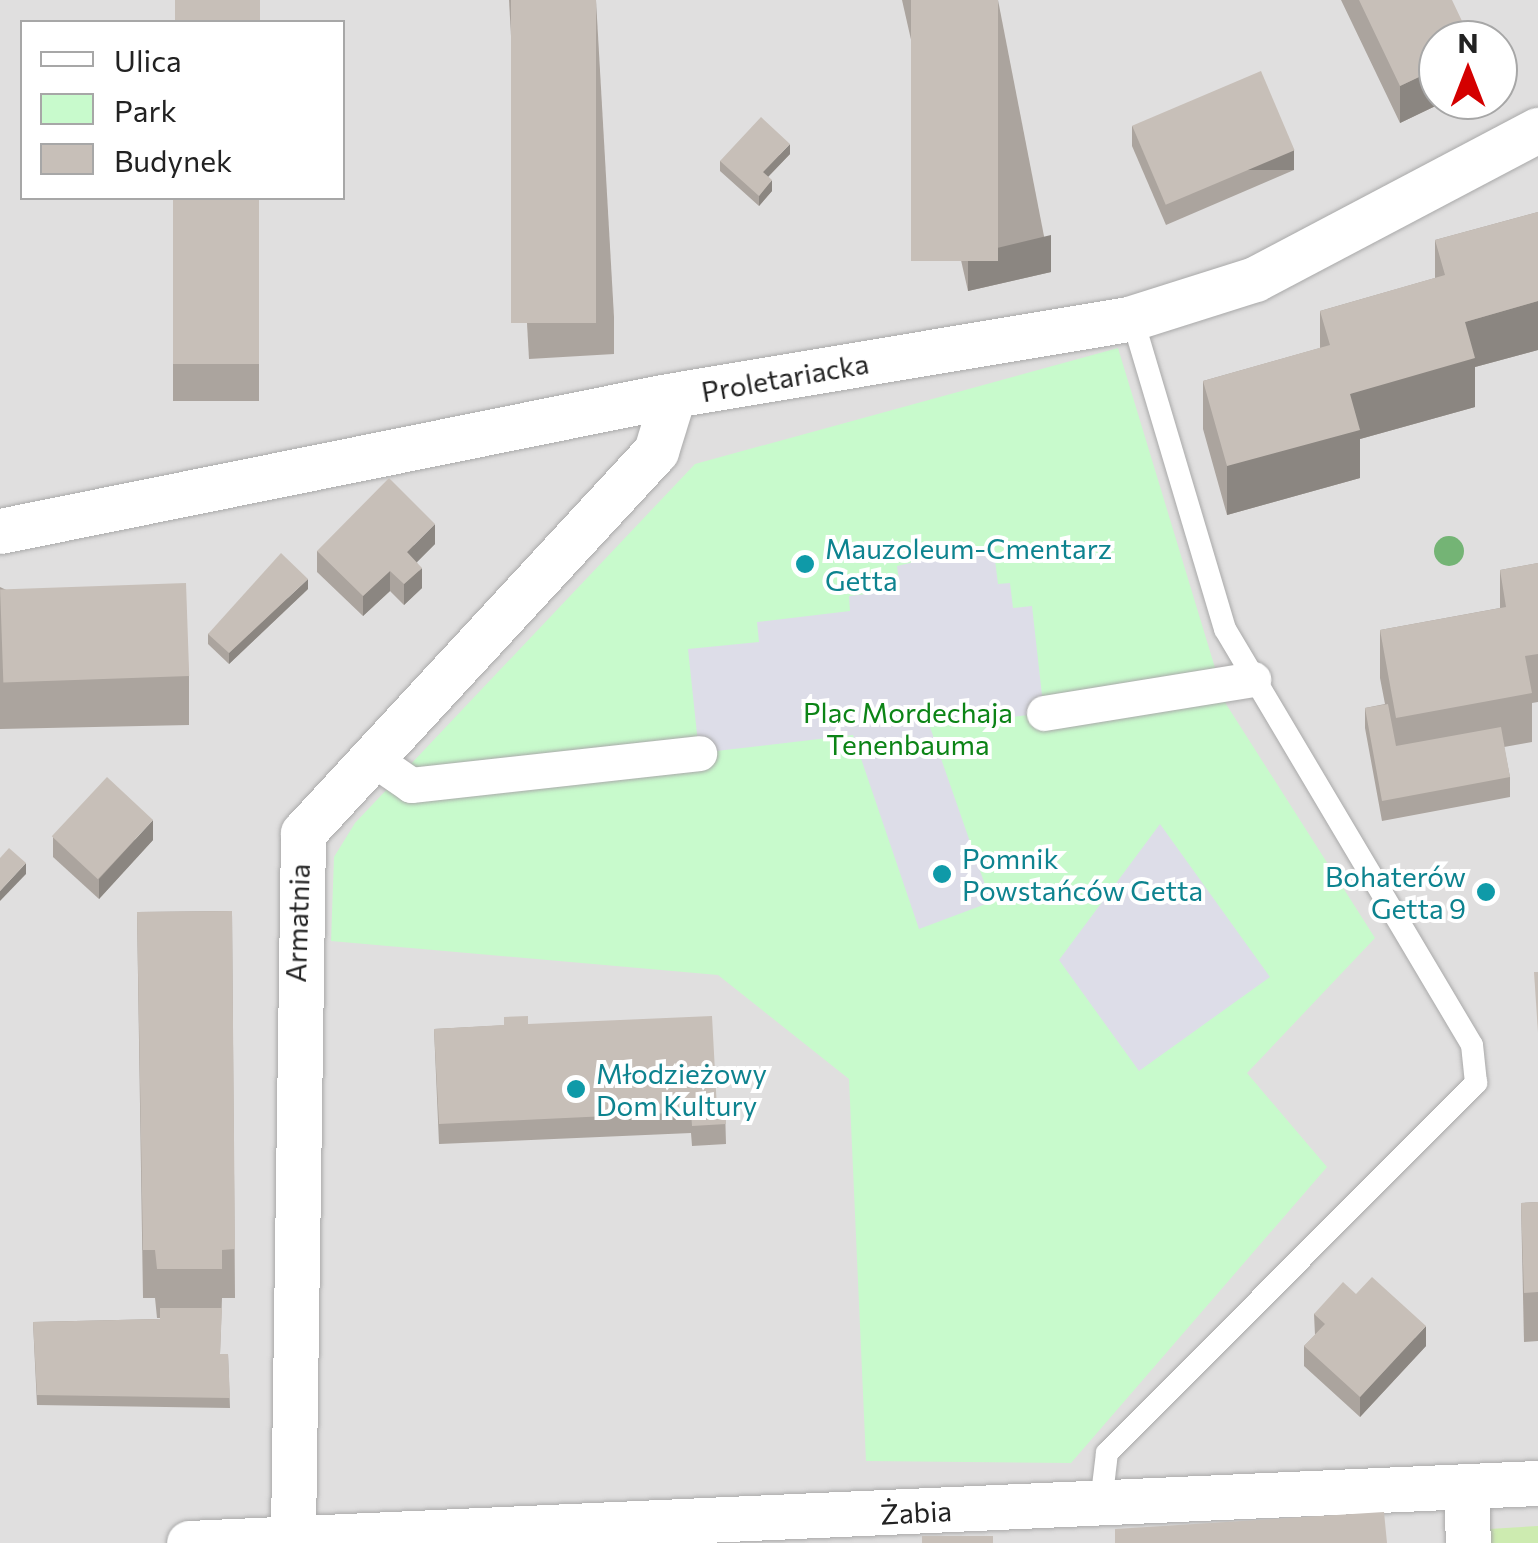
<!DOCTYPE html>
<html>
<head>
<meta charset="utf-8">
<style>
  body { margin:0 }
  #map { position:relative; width:1538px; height:1543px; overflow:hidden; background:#f2efe9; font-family:Commissioner,sans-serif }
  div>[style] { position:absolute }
  .residential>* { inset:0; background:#e0dfdf }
  .grass>* { inset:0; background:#cdebb0 }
  .park>* { inset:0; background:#c8facc }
  .plaza>* { inset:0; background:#dddde8 }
  .roads { filter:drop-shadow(0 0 2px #a9a9a9) drop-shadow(0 0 2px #a9a9a9) }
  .service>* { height:22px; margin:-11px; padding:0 11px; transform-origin:11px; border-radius:11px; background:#fff }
  .pedestrian>* { height:35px; margin:-17.5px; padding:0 17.5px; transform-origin:17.5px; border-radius:17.5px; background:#fff }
  .minor>* { height:45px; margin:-22.5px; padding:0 22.5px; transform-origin:22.5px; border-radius:22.5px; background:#fff }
  .trees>* { width:30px; height:30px; margin:-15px; border-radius:50%; background:#74b475 }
  .wall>* { inset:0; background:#aba49e; transform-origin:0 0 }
  .shaded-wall>* { inset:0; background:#8b8681; transform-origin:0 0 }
  .building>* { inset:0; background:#c7bfb8; transform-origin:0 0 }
  .dots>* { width:28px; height:28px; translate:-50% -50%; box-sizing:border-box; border:5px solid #fff; border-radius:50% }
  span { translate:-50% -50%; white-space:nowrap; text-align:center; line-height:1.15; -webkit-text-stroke:8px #fff; paint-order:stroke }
  .street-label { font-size:28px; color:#222 }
  .culture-label { font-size:28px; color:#0d838f }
  .left { translate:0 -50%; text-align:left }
  .right { translate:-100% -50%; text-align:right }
  .park-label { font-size:28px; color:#0c8416 }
  .legend { position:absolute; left:20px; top:20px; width:325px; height:180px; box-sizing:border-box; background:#fff; border:2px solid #a7a7a7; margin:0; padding:12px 18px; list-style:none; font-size:30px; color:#222 }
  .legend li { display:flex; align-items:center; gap:20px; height:50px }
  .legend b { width:50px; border:2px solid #a7a7a7 }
  .north { position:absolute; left:1418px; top:20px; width:100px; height:100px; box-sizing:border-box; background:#fff; border:2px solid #a7a7a7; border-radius:50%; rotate:0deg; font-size:28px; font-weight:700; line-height:40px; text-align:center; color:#222 }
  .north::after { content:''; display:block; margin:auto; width:35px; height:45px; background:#d40000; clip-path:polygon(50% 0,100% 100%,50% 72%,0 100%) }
</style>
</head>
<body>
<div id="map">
  <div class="residential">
    <i style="clip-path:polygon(evenodd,0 0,1538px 0,1538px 1543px,0 1543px,0 0,22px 22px,342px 22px,342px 198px,22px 198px,22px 22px,0 0,1438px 40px,1498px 40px,1498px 100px,1438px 100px,1438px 40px)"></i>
  </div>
  <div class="grass">
    <i style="clip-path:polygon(1538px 1526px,1538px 1543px,1490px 1543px,1489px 1529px)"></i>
  </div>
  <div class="park">
    <i style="clip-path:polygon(1118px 348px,1226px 704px,1375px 938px,1247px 1073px,1327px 1167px,1071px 1463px,866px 1461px,849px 1079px,718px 975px,331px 941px,334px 857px,355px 823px,695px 464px)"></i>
  </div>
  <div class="plaza">
    <i style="clip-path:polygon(993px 544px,998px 584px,1010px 583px,1013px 608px,1032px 606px,1044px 713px,930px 727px,991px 902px,919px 929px,853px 735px,699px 753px,688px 649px,759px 642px,757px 622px,850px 611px,849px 596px,900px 590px,897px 566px)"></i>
    <i style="clip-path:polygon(1160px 824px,1270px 977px,1139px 1071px,1059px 960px)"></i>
  </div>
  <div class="roads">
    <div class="service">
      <i style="left:1101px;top:1503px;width:50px;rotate:-83.2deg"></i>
      <i style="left:1107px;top:1453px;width:523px;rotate:-45.08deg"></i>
      <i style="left:1476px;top:1083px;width:38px;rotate:-96deg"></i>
      <i style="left:1472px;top:1045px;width:484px;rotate:-120.7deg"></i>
      <i style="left:1225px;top:629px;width:325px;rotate:-106.6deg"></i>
    </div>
    <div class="pedestrian">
      <i style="left:1044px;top:713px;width:212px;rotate:-9.2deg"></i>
      <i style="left:369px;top:756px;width:51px;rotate:34.6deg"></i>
      <i style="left:411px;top:785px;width:290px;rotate:-6.3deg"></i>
    </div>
    <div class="minor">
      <i style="left:0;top:531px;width:675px;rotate:-11.44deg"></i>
      <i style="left:662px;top:397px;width:477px;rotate:-9.5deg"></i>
      <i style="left:1132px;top:318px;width:129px;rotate:-17.6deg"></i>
      <i style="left:1255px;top:279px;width:320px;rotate:-27.8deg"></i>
      <i style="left:1466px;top:1487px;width:56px;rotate:88deg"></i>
      <i style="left:293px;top:1533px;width:700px;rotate:-89.18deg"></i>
      <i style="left:303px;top:833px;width:520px;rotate:-47.26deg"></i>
      <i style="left:656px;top:451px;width:58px;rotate:-72.8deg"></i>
      <i style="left:189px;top:1543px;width:1350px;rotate:-2.55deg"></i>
    </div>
  </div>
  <div class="trees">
    <i style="left:1449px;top:551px"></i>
  </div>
  <div class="wall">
    <i style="clip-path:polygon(509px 0,596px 0,614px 317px,614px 354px,529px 359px)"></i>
    <i style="clip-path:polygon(902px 0,998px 0,1051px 272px,968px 291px)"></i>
    <i style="clip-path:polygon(1341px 0,1452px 0,1438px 100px,1448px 100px,1400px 123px)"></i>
    <i style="clip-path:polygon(1132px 126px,1294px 170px,1166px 225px,1132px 146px)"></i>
    <i style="clip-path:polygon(790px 154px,768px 177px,772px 191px,759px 206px,720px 171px,720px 161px)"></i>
    <i style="left:173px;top:198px;width:86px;height:203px"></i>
    <i style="clip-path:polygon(1538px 212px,1538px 350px,1475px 367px,1475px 407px,1360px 439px,1360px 478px,1227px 515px,1203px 429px,1203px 381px,1320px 348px,1320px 311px,1435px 278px,1435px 240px)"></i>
    <i style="clip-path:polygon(435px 544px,417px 562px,422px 588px,404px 605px,390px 591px,363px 616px,317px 572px,317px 551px)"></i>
    <i style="clip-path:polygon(1538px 563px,1538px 702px,1532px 703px,1532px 742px,1504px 747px,1510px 777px,1510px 797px,1382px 821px,1365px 728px,1365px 708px,1385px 704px,1380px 678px,1380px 630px,1500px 608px,1500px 570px)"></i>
    <i style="clip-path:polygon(0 587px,189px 676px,189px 725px,0 729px)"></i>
    <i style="clip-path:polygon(308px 589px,229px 664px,208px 644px,208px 634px)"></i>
    <i style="clip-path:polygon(53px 837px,153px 840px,99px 899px,53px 857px)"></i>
    <i style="clip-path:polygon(232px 911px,235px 1298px,222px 1298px,220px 1354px,228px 1354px,230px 1408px,37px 1405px,33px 1322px,160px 1319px,160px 1318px,157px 1318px,155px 1298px,143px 1298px,137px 912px)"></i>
    <i style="clip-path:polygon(528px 1024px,717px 1109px,725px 1108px,726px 1144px,692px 1146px,691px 1133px,439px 1144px,434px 1029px)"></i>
    <i style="clip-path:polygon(1538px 1202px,1538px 1341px,1524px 1342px,1521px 1203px)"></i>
    <i style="clip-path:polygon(1356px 1294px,1426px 1346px,1360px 1417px,1304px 1366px,1304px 1346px,1315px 1335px,1314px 1314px)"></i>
  </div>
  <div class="shaded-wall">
    <i style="clip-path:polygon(1438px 68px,1438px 100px,1448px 100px,1400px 123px,1400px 86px)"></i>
    <i style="clip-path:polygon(790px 144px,790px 154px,763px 182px,763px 172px)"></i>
    <i style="left:1294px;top:150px;width:20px;height:139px;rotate:90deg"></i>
    <i style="clip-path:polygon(772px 180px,772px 191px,759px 206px,759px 196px)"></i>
    <i style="clip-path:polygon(1051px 235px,1051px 272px,968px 291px,968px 255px)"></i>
    <i style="clip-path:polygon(1538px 301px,1538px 350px,1475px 367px,1475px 407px,1360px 439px,1360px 478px,1227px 515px,1227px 466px,1350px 394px,1465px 322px)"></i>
    <i style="clip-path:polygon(435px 524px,435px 544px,407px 572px,407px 552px)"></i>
    <i style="clip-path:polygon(422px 568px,422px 588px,404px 605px,404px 584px)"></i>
    <i style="clip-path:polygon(390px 571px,390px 591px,363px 616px,363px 596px)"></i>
    <i style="clip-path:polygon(308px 579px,308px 589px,229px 664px,229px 653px)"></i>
    <i style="clip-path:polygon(153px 820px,153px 840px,99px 899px,99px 879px)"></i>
    <i style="clip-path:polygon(26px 863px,26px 874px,0 901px,0 891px)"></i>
    <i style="clip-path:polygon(1426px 1326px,1426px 1346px,1360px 1417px,1360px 1397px)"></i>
  </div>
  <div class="building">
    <i style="left:175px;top:0;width:85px;height:22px"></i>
    <i style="left:511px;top:0;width:85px;height:323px"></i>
    <i style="left:911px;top:0;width:87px;height:261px"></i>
    <i style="clip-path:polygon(1359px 0,1452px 0,1471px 40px,1438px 40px,1438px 68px,1400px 86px)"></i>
    <i style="left:1261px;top:71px;width:86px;height:140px;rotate:67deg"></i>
    <i style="clip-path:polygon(761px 117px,790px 144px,763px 172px,772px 180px,759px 196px,720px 161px)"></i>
    <i style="left:173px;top:198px;width:86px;height:166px"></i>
    <i style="clip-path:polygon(1538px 212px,1538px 301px,1465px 322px,1475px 358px,1350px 394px,1360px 430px,1227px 466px,1203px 381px,1330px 345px,1320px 311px,1445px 275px,1435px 240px)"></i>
    <i style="clip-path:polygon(389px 478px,435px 524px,407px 552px,422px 568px,404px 584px,390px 571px,363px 596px,317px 551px)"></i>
    <i style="clip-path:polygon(281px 553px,308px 579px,229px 653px,208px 634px)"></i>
    <i style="clip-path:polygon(1538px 563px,1538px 654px,1525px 656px,1532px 693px,1396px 718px,1380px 630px,1506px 607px,1500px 570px)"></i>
    <i style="left:186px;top:583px;width:93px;height:186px;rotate:88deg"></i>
    <i style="clip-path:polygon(1388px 704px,1396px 746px,1501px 727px,1510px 777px,1382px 801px,1365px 708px)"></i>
    <i style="left:107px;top:777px;width:63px;height:81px;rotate:43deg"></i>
    <i style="clip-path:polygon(9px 848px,26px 863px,0 891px,0 858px)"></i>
    <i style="clip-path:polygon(232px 911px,235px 1249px,222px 1250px,222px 1269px,157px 1269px,155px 1250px,143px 1250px,137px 912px)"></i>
    <i style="clip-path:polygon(1534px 972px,1538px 972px,1538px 1033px)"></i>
    <i style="clip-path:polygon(528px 1016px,528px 1024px,712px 1016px,717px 1109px,725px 1108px,726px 1124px,692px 1126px,691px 1112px,439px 1124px,434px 1029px,504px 1025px,504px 1017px)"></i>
    <i style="clip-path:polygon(1538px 1202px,1538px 1292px,1524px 1293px,1521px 1203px)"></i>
    <i style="clip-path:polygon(1372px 1277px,1426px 1326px,1360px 1397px,1304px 1346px,1325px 1324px,1314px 1314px,1343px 1282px,1356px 1294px)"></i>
    <i style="clip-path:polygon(160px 1308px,222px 1308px,220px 1354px,228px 1354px,230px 1398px,37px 1395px,33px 1322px,160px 1319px)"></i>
    <i style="clip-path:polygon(1384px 1512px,1387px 1543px,1115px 1543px,1115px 1529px)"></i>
    <i style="left:922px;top:1536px;width:71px;height:7px"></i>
  </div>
  <div class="dots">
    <i style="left:805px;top:564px;background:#0f9aa8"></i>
    <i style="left:942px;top:874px;background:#0f9aa8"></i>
    <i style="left:1486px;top:892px;background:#0f9aa8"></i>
    <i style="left:576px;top:1089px;background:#0f9aa8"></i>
  </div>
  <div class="street-label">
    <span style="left:785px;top:377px;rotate:-10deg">Proletariacka</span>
    <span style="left:297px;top:923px;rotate:-88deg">Armatnia</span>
    <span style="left:916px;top:1512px;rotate:-3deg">Żabia</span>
  </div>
  <div class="culture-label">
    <span class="left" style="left:825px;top:564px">Mauzoleum-Cmentarz<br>Getta</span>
    <span class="left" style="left:962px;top:874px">Pomnik<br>Powstańców Getta</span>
    <span class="right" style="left:1466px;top:892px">Bohaterów<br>Getta 9</span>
    <span class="left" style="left:596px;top:1089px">Młodzieżowy<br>Dom Kultury</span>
  </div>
  <div class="park-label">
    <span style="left:908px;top:728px">Plac Mordechaja<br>Tenenbauma</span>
  </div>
  <ul class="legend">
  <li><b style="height:12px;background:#fff"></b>Ulica</li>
  <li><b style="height:28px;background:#c8facc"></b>Park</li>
  <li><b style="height:28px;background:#c7bfb8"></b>Budynek</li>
  </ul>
  <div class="north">N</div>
</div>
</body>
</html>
